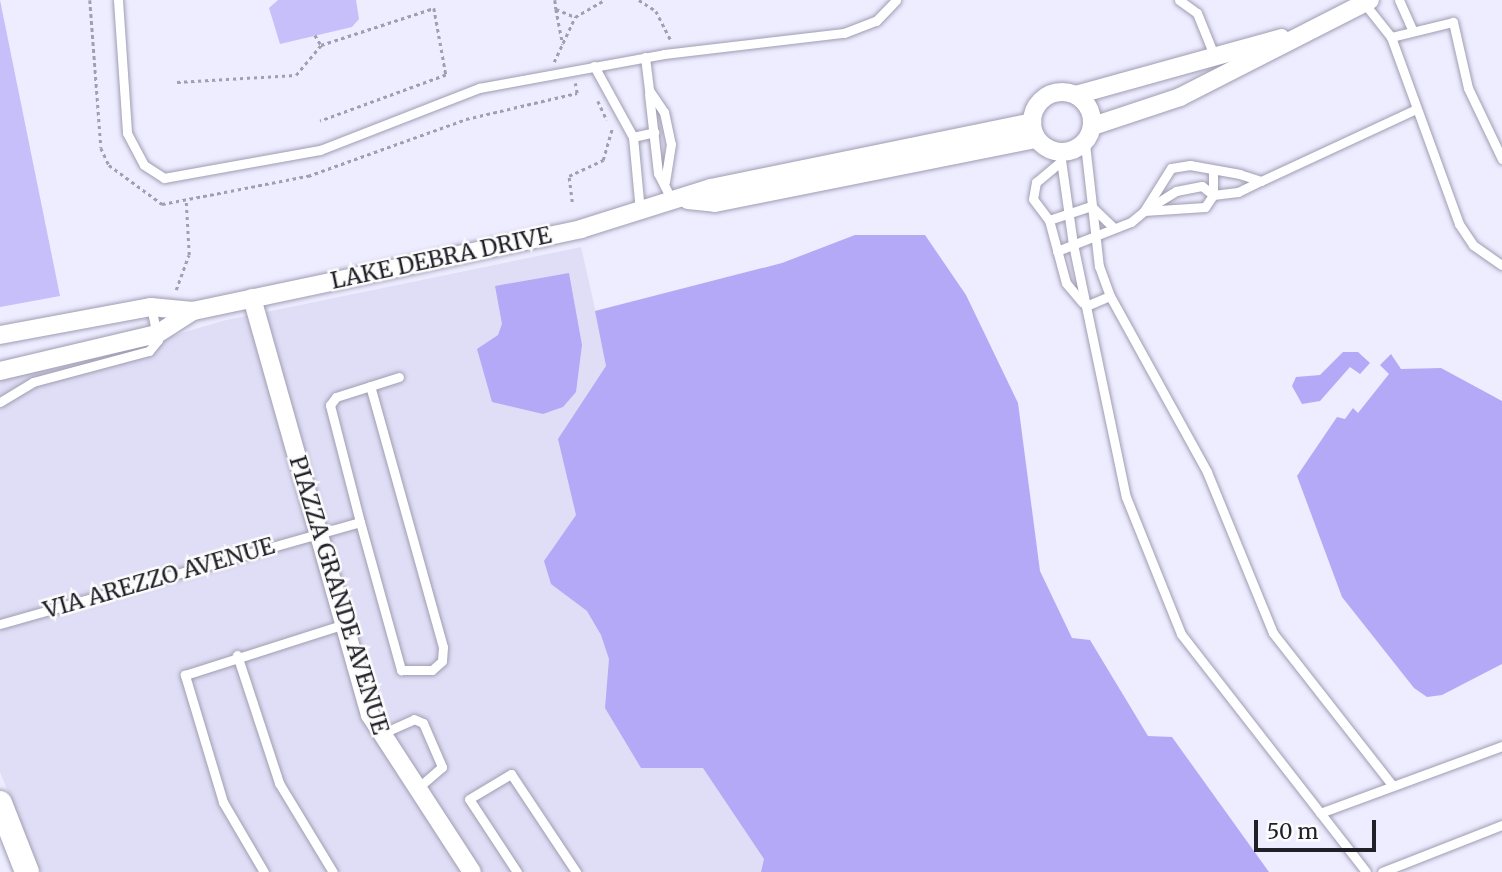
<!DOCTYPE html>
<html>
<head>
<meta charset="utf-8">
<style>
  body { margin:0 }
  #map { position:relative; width:1502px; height:872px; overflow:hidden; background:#eeecff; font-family:Merriweather,serif }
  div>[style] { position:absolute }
  .built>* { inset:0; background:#e0def6 }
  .green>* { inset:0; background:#c6bffa }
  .water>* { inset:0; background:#b4a9f6 }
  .path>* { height:2.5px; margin-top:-1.25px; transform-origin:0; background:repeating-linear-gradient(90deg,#a19fae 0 3.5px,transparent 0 7px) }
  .roads { filter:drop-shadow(0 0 2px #9f9db2) drop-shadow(0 0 2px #9f9db2) }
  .lane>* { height:9px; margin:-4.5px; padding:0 4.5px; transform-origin:4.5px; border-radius:4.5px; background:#fff }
  .street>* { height:18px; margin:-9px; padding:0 9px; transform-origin:9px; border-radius:9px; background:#fff }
  .street>.ring { margin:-9px; padding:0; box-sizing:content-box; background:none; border:18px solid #fff; border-radius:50% }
  .secondary>* { height:24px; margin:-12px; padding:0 12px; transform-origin:12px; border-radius:12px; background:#fff }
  span { translate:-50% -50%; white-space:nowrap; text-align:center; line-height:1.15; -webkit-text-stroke:5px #fcfcfc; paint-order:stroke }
  .street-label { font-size:23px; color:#212029 }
  .scale { position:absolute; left:1254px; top:820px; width:122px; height:32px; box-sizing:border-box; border:4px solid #212029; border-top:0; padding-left:9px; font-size:21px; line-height:24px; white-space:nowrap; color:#212029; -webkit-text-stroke:5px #fcfcfc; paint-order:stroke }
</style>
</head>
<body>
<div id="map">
  <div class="built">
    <i style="clip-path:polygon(581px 247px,596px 313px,859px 872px,41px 872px,0 772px,0 379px,75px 365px,222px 321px)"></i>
  </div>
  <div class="green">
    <i style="clip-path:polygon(0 0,60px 296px,0 307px)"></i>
    <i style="clip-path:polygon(278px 0,356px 0,359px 19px,352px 27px,280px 44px,269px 8px)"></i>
  </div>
  <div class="water">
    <i style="clip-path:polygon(855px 235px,925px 235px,966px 295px,1018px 403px,1040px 571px,1072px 638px,1090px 640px,1148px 736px,1172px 737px,1269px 872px,761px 872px,764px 859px,703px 768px,641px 768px,605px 708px,609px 659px,601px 635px,587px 611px,551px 584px,544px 561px,576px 515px,558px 439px,606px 366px,595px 311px,782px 263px)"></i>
    <i style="clip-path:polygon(569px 273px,582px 345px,576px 392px,563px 407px,543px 414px,492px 402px,477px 349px,498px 335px,502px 324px,495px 286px)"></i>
    <i style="clip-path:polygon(1343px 352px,1358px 352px,1370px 363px,1360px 374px,1350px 367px,1320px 401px,1302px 404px,1292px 386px,1296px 377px,1320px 375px)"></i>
    <i style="clip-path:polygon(1391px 354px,1401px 369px,1441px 368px,1502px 401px,1502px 664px,1442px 695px,1427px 697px,1414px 688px,1342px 597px,1297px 476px,1337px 417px,1345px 419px,1353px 408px,1358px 413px,1389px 374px,1380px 365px)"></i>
  </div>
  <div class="path">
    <i style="left:90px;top:0;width:148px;rotate:85.7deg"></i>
    <i style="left:101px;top:148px;width:19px;rotate:65deg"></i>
    <i style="left:109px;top:165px;width:66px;rotate:36.3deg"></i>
    <i style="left:162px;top:204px;width:149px;rotate:-10.9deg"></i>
    <i style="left:308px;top:176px;width:168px;rotate:-19.8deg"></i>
    <i style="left:466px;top:119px;width:114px;rotate:-13.2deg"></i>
    <i style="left:577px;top:93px;width:10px;rotate:-101deg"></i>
    <i style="left:555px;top:0;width:9px;rotate:84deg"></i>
    <i style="left:556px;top:9px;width:21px;rotate:23deg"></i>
    <i style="left:575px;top:17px;width:34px;rotate:-30deg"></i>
    <i style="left:639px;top:0;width:20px;rotate:33deg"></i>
    <i style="left:656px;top:11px;width:33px;rotate:63deg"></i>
    <i style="left:556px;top:9px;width:36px;rotate:79deg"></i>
    <i style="left:315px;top:35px;width:12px;rotate:59deg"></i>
    <i style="left:554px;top:62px;width:50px;rotate:-65deg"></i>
    <i style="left:177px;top:82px;width:119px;rotate:-3.4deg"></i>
    <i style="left:296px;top:75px;width:39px;rotate:-50deg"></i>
    <i style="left:321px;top:45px;width:119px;rotate:-18.1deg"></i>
    <i style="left:434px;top:8px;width:68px;rotate:79.8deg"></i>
    <i style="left:446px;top:75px;width:134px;rotate:159.9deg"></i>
    <i style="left:598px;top:101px;width:21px;rotate:65deg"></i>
    <i style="left:572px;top:202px;width:26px;rotate:-97deg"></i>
    <i style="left:569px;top:176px;width:38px;rotate:-25deg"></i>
    <i style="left:603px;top:160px;width:33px;rotate:-74deg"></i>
    <i style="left:176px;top:290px;width:37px;rotate:-70deg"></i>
    <i style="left:189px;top:255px;width:53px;rotate:-93.2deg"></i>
  </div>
  <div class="roads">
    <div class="lane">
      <i style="left:118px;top:0;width:133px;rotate:86.1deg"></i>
      <i style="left:127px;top:133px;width:36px;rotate:62deg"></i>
      <i style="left:144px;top:165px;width:24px;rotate:33deg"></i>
      <i style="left:164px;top:178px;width:158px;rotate:-10.2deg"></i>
      <i style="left:320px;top:150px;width:171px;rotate:-21.3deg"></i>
      <i style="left:479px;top:88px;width:188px;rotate:-10.4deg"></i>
      <i style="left:664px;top:54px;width:181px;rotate:-6.7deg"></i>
      <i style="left:844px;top:33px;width:34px;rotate:-21deg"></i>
      <i style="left:876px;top:21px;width:29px;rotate:-46deg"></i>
      <i style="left:1179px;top:0;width:22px;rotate:36deg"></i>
      <i style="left:1197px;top:13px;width:45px;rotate:68deg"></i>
      <i style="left:1399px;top:0;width:32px;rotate:66deg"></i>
      <i style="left:1364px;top:3px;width:43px;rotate:51.5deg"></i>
      <i style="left:645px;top:57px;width:33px;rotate:83deg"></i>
      <i style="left:649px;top:90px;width:27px;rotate:56deg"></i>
      <i style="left:664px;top:112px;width:33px;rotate:78deg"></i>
      <i style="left:671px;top:144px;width:38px;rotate:99deg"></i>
      <i style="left:594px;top:66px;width:81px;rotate:61.2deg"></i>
      <i style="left:633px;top:137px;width:74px;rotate:84.6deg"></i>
      <i style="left:649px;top:94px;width:80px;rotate:83.5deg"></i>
      <i style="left:658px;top:173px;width:33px;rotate:63deg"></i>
      <i style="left:633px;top:137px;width:22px;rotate:-13deg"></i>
      <i style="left:1085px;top:144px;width:123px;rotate:83.5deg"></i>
      <i style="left:1099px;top:266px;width:32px;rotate:70deg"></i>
      <i style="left:1110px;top:296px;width:201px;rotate:61.1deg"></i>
      <i style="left:1207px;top:472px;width:174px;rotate:67.7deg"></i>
      <i style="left:1273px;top:633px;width:194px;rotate:51.9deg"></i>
      <i style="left:1060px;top:153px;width:92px;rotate:81.9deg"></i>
      <i style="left:1073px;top:244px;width:258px;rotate:78.2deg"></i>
      <i style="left:1126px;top:497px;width:148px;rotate:68.1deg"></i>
      <i style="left:1181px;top:634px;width:301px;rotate:52.1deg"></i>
      <i style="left:1502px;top:159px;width:79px;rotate:-115.6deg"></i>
      <i style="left:1468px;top:88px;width:68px;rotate:-102.8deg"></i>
      <i style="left:1453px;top:22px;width:64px;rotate:166.4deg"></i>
      <i style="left:1391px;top:37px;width:199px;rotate:70deg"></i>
      <i style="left:1459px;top:224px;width:25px;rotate:56deg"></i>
      <i style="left:1473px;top:245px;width:35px;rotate:35deg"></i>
      <i style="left:1059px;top:163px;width:30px;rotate:140deg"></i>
      <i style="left:1036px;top:182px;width:17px;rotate:100deg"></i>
      <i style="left:1033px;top:199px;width:26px;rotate:53deg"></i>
      <i style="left:1049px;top:220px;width:65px;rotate:74.9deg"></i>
      <i style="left:1066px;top:283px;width:26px;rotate:50deg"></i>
      <i style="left:1261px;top:181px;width:171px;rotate:-24.9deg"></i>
      <i style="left:1091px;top:206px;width:30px;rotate:44deg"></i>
      <i style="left:1049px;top:220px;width:44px;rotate:-18.4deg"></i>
      <i style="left:1057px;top:251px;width:79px;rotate:-21.4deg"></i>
      <i style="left:1131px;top:222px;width:17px;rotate:-40deg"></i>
      <i style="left:1144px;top:211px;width:38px;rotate:-32deg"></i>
      <i style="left:1176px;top:191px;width:26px;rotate:-11deg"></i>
      <i style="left:1202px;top:186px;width:14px;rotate:39deg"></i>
      <i style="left:1213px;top:195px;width:25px;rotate:-7deg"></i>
      <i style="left:1238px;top:192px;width:25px;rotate:-26deg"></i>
      <i style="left:1261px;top:181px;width:22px;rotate:-162deg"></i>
      <i style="left:1240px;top:174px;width:51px;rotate:-169.8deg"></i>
      <i style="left:1190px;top:165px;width:19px;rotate:171deg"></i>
      <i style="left:1171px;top:168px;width:51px;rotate:122.1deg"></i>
      <i style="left:1144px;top:211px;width:61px;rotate:-3.8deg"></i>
      <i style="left:1205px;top:207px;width:14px;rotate:-56deg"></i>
      <i style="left:1213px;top:195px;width:25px;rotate:-90deg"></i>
      <i style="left:1086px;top:306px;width:26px;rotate:-23deg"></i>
      <i style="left:0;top:402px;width:39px;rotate:-31deg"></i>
      <i style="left:33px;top:382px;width:120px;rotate:-15deg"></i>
      <i style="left:149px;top:351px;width:14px;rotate:-51deg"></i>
      <i style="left:158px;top:340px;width:34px;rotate:-102deg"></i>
      <i style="left:360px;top:522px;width:154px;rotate:74.5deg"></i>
      <i style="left:401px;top:670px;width:31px"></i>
      <i style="left:432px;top:670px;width:13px;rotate:-42deg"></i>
      <i style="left:442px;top:661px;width:14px;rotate:-86deg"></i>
      <i style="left:443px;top:647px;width:271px;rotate:-105.6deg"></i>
      <i style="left:0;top:624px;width:374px;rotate:-15.8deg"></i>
      <i style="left:360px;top:522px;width:121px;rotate:-104.4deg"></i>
      <i style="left:330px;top:405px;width:10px;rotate:-53deg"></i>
      <i style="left:336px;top:397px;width:66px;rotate:-17.6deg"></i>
      <i style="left:237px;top:655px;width:135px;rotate:71.8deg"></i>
      <i style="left:279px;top:783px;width:104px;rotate:58.8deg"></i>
      <i style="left:381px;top:734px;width:36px;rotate:-24deg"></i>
      <i style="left:414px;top:719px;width:10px;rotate:24deg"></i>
      <i style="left:423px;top:723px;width:48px;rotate:66.6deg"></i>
      <i style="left:442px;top:767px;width:35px;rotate:139deg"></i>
      <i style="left:1320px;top:813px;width:194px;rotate:-20.2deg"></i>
      <i style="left:264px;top:872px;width:81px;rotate:-120.4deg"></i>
      <i style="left:223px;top:802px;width:133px;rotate:-106.7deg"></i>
      <i style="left:185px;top:675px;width:168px;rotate:-17.7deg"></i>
      <i style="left:517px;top:872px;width:87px;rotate:-123.3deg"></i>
      <i style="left:469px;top:799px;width:49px;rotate:-30.8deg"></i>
      <i style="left:511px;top:774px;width:118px;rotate:56.4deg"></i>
      <i style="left:1382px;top:872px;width:129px;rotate:-21.4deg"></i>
    </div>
    <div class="street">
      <i class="ring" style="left:1032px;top:92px;width:42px;height:42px"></i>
      <i style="left:1076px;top:95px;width:213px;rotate:-15.5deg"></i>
      <i style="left:1093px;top:126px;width:92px;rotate:-18.4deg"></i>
      <i style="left:1180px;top:97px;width:213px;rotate:-27deg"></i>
      <i style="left:688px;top:200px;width:27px;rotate:6deg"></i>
      <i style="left:715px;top:203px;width:327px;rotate:-11.3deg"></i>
      <i style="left:252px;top:298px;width:433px;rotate:74.2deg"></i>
      <i style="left:370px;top:715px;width:187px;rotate:57deg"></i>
      <i style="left:0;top:335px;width:154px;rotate:-10.5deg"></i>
      <i style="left:151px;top:307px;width:42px;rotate:5.4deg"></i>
      <i style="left:193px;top:311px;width:397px;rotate:-11.9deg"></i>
      <i style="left:581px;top:229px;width:136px;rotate:-17.5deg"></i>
      <i style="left:711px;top:188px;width:328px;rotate:-11.6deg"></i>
      <i style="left:0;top:371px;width:161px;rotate:-13.3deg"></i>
      <i style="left:157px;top:334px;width:43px;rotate:-32.6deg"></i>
    </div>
    <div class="secondary">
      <i style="left:0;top:803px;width:74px;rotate:68.6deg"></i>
    </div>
  </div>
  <div class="street-label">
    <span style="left:441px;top:258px;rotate:-12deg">LAKE DEBRA DRIVE</span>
    <span style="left:159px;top:578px;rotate:-16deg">VIA AREZZO AVENUE</span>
    <span style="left:339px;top:595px;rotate:73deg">PIAZZA GRANDE AVENUE</span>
  </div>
  <div class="scale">50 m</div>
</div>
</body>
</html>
